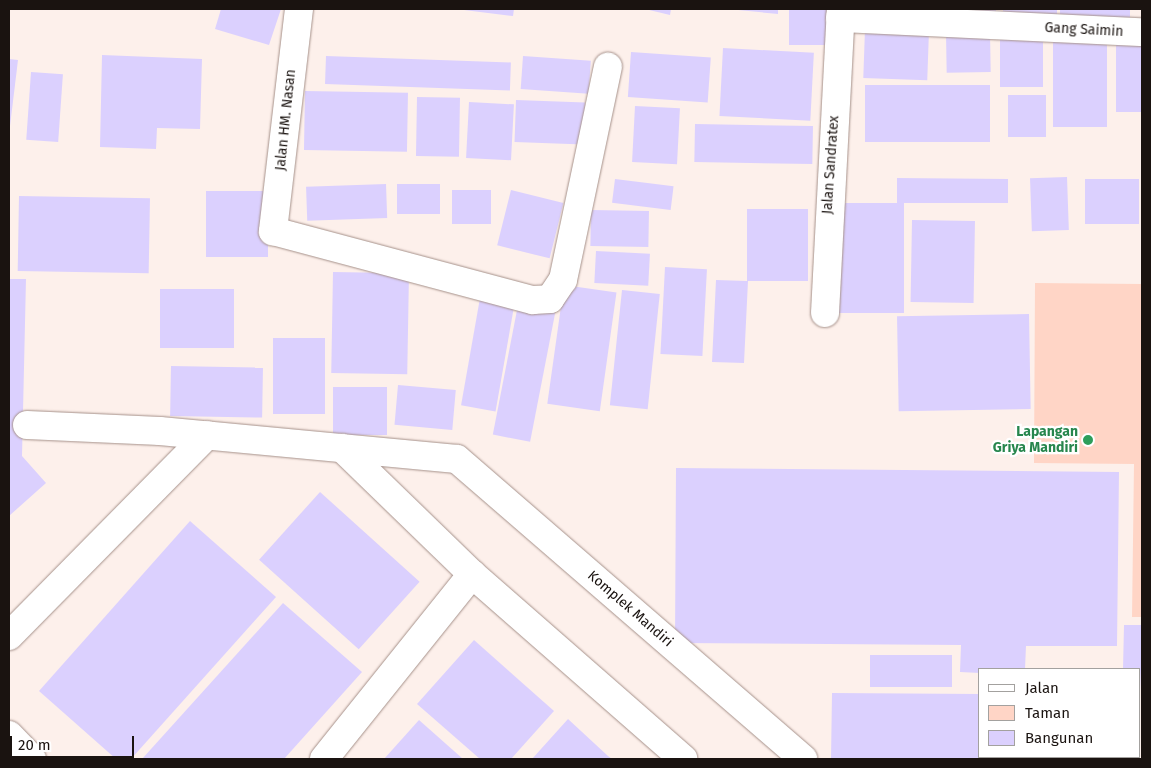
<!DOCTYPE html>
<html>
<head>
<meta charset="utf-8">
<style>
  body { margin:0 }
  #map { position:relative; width:1151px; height:768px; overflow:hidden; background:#fdf0eb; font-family:"Fira Sans",sans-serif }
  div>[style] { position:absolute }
  .green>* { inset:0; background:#ffd5c6 }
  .building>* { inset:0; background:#dbd0fe; transform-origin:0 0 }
  .roads { filter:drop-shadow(0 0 1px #a6918a) drop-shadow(0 0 1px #a6918a) }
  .street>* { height:28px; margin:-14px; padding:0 14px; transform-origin:14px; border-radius:14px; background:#fff }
  .dots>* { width:14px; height:14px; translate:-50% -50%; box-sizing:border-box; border:2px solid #fff; border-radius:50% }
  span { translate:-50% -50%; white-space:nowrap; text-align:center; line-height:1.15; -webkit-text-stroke:4.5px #fff; paint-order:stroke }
  .street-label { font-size:14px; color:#1a1310 }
  .leisure-label { font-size:14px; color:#27864d; font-weight:700 }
  .right { translate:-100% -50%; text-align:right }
  .frame { position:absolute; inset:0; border:10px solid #1a1310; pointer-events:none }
  .legend { position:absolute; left:978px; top:668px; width:162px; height:90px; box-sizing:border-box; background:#fff; border:1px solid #a3a19f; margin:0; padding:6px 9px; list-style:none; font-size:15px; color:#1a1310 }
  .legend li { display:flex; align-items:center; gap:10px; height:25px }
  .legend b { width:25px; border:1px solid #a3a19f }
  .scale { position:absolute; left:10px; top:736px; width:124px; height:22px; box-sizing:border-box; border:2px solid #1a1310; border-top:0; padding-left:6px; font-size:15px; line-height:18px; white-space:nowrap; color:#1a1310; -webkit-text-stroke:4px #fff; paint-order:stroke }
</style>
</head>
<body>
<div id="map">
  <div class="green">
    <i style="clip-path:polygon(1035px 283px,1142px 284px,1142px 617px,1132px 617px,1134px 464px,1034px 463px)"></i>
  </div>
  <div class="building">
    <i style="clip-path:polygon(221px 9px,281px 9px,269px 45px,215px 29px)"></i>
    <i style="clip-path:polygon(456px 9px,514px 9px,513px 16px)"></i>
    <i style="clip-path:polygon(645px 9px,671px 9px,670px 15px)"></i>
    <i style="clip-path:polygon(728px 9px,778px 9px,778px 14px)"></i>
    <i style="left:789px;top:9px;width:39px;height:36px"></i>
    <i style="clip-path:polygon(945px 9px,996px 9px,996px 14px)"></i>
    <i style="clip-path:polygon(1003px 9px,1057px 9px,1057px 20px,1003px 18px)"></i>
    <i style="left:1060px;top:9px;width:70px;height:17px"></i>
    <i style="left:865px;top:29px;width:64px;height:49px;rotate:2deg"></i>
    <i style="left:1000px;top:30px;width:43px;height:57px"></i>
    <i style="left:990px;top:33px;width:39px;height:44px;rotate:89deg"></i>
    <i style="left:1053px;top:33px;width:54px;height:94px"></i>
    <i style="left:1116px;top:40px;width:26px;height:72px"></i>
    <i style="left:723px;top:48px;width:91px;height:68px;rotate:3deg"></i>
    <i style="left:631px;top:52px;width:80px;height:45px;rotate:4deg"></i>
    <i style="clip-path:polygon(102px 55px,202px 59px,200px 129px,157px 128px,156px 149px,100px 147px)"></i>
    <i style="left:326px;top:56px;width:185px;height:28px;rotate:2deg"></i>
    <i style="left:523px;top:56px;width:68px;height:33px;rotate:4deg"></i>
    <i style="clip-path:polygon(9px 59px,18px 60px,10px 126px,9px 126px)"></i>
    <i style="left:31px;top:72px;width:32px;height:68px;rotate:4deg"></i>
    <i style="left:865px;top:85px;width:125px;height:57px"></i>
    <i style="left:305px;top:91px;width:103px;height:59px;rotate:1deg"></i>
    <i style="left:1008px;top:95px;width:38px;height:42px"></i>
    <i style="left:417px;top:97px;width:43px;height:59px;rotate:1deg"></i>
    <i style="left:516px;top:100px;width:69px;height:42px;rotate:2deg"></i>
    <i style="left:469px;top:102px;width:45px;height:56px;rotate:3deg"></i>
    <i style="left:635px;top:106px;width:45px;height:56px;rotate:3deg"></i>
    <i style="left:695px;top:124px;width:118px;height:38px;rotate:1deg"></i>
    <i style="left:1067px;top:177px;width:53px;height:37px;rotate:88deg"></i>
    <i style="clip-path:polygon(897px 178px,1008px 179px,1008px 203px,904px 203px,904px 313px,837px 313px,837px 203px,897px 203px)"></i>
    <i style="left:615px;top:179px;width:59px;height:24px;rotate:7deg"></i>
    <i style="left:1085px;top:179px;width:54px;height:45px"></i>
    <i style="left:386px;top:184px;width:34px;height:80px;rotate:88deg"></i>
    <i style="left:440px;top:184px;width:30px;height:43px;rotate:90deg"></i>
    <i style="left:452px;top:190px;width:39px;height:34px"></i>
    <i style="left:511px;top:190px;width:54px;height:57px;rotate:14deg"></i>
    <i style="left:206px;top:191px;width:62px;height:66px"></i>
    <i style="left:19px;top:196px;width:131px;height:75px;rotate:1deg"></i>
    <i style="clip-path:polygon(747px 209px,808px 209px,808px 281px,748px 281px,744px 363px,712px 362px,716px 280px,747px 281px)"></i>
    <i style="left:591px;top:210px;width:58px;height:36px;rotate:1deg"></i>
    <i style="left:912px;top:220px;width:63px;height:82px;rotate:1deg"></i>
    <i style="left:596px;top:251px;width:54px;height:32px;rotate:3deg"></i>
    <i style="left:665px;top:267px;width:42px;height:87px;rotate:3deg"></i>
    <i style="left:333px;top:272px;width:76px;height:101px;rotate:1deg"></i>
    <i style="clip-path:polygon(9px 279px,26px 279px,22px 456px,46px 483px,9px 516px)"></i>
    <i style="left:564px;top:285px;width:53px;height:120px;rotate:8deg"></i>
    <i style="left:234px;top:289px;width:59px;height:74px;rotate:90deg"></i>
    <i style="left:622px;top:290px;width:38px;height:116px;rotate:6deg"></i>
    <i style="left:480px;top:298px;width:35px;height:109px;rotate:10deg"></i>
    <i style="left:518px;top:305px;width:38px;height:132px;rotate:11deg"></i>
    <i style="left:1029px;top:314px;width:95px;height:132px;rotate:89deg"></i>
    <i style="left:273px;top:338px;width:52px;height:76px"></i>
    <i style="left:171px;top:366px;width:92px;height:50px;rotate:1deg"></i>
    <i style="left:398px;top:385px;width:58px;height:40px;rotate:5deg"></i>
    <i style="left:333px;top:387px;width:54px;height:48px"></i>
    <i style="clip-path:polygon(676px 468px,1119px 472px,1117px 646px,1026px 646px,1025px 669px,980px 673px,960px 672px,961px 645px,675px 643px)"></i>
    <i style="left:320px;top:492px;width:134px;height:91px;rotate:42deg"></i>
    <i style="clip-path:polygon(190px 521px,276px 597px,131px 759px,116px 759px,39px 691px)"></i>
    <i style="clip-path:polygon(283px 603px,362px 672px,284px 759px,142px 759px)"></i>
    <i style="clip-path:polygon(1124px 625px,1142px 625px,1142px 713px,1140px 669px,1123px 669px)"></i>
    <i style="clip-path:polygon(474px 640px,554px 711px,511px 759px,480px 759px,417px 704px)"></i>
    <i style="left:870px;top:655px;width:82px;height:32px"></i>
    <i style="clip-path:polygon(832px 693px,980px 694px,980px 757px,1071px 759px,831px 759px)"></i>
    <i style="clip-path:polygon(568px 719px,608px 756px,612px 759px,532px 759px)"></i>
    <i style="clip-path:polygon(419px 720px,463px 759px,384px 759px)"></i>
  </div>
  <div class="roads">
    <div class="street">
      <i style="left:299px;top:9px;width:224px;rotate:96.7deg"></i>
      <i style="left:273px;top:231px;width:269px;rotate:14.9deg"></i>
      <i style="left:533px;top:300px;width:17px;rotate:-3deg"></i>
      <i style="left:550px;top:299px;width:23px;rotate:-56deg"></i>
      <i style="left:563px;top:280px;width:218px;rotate:-78.1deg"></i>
      <i style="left:840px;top:18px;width:302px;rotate:2.7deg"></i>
      <i style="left:825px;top:313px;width:304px;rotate:-87deg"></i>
      <i style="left:27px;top:425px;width:133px;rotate:2.6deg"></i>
      <i style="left:160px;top:431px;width:298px;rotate:5.4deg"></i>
      <i style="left:457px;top:459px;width:458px;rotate:40.9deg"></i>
      <i style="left:342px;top:448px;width:181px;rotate:44.1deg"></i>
      <i style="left:472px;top:574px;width:281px;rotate:41.2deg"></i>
      <i style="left:9px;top:636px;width:282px;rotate:-45.4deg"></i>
      <i style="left:9px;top:735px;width:33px;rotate:46deg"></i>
      <i style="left:324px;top:759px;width:237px;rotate:-51.3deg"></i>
    </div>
  </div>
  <div class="dots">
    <i style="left:1088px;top:440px;background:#2e9e5b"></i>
  </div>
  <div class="street-label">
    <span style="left:1084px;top:30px;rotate:3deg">Gang Saimin</span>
    <span style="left:286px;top:120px;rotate:-84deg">Jalan HM. Nasan</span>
    <span style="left:831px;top:165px;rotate:-86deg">Jalan Sandratex</span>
    <span style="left:630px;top:609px;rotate:41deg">Komplek Mandiri</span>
  </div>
  <div class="leisure-label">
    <span class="right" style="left:1078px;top:440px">Lapangan<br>Griya Mandiri</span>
  </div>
  <div class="frame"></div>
  <ul class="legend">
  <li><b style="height:6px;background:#fff"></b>Jalan</li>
  <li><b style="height:14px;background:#ffd5c6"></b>Taman</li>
  <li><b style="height:14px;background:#dbd0fe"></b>Bangunan</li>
  </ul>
  <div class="scale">20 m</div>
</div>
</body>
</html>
